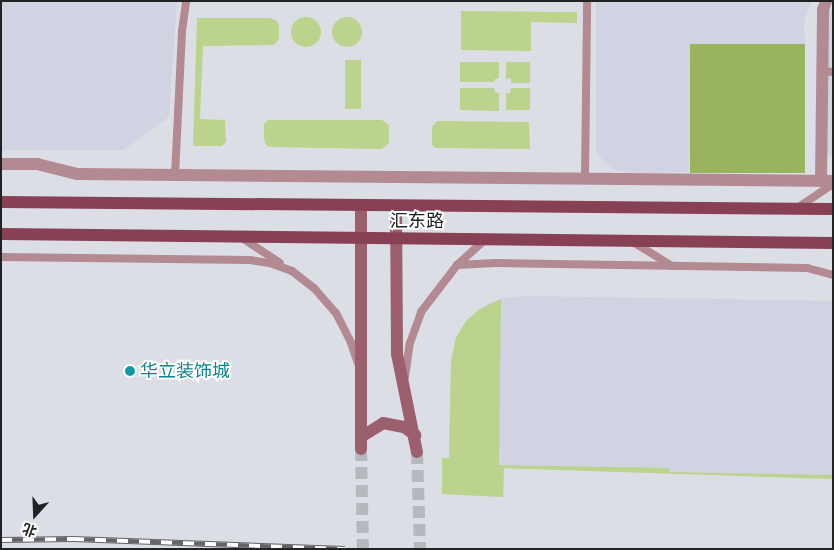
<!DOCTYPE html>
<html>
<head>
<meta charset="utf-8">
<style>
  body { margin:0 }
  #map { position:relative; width:834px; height:550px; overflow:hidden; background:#dcdee5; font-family:Signika,"Noto Sans SC",sans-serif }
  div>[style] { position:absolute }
  .built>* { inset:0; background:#d1d3e2 }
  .green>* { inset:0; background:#bbd38c; transform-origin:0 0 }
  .round { border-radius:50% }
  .forest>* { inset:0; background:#99b45c; transform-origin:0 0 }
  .secondary-tunnel>* { height:12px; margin-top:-6px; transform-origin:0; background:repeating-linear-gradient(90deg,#b7b8be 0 12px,transparent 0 18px) }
  .service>* { height:8px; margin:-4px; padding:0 4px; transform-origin:4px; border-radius:4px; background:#b38992 }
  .minor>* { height:12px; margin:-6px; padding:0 6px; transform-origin:6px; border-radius:6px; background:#b38992 }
  .secondary>* { height:12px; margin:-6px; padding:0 6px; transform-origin:6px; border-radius:6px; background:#9b5f6e }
  .primary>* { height:12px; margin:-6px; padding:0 6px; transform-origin:6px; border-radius:6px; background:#884054 }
  .rail>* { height:5.5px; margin-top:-2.75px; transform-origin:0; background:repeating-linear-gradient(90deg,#fff 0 11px,#646569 0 22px); box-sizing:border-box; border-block:1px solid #646569 }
  .dots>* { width:14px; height:14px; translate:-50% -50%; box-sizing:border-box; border:2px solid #fff; border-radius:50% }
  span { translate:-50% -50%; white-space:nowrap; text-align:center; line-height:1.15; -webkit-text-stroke:4px #fff; paint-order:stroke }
  .street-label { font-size:18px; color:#212224 }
  .culture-label { font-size:18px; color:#0d838f }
  .left { translate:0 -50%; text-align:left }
  .frame { position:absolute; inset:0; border:2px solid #212224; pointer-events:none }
  .north { position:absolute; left:10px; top:490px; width:50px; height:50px; -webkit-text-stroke:4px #fff; paint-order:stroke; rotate:200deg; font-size:14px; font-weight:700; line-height:20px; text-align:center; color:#212224 }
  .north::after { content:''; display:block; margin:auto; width:18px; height:22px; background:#212224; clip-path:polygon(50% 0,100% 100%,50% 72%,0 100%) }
</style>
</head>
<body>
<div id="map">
  <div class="built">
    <i style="clip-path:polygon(1px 1px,177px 1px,169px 117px,124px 150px,1px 150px)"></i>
    <i style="clip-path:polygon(596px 1px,812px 1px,804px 21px,805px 44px,690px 46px,689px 172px,626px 173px,613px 169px,603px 161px,596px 150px)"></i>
    <i style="clip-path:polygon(833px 8px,833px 155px,826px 155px,825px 18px)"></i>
    <i style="clip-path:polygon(528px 296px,833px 301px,833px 479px,504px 468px,503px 497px,442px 494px,442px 458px,449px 458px,451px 361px,456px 338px,466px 321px,480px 309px,493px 301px,510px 297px)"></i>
  </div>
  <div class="green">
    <i style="clip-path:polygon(461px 11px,577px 12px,577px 23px,531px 22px,531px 51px,461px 50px)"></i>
    <i class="round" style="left:291px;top:17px;width:30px;height:30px"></i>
    <i class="round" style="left:332px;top:17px;width:30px;height:30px"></i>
    <i style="clip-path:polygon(197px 18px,269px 18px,276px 20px,279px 25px,279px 39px,274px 45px,203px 46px,200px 119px,225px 120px,226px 142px,222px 146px,193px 146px)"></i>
    <i style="left:345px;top:60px;width:16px;height:49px"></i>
    <i style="clip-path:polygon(460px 62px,499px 62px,499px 78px,495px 79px,494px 82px,460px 82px)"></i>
    <i style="clip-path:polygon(506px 62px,530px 62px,530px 83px,511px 83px,511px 78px,506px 79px)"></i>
    <i style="clip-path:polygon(460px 88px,494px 88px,495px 92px,499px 93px,499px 111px,460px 110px)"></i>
    <i style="clip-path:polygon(511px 88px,530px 88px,530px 110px,506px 110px,506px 93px,510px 93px)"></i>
    <i style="clip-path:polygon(268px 120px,382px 120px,389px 125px,389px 143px,382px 149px,270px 147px,266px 145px,264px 139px,264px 124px)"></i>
    <i style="clip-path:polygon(437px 121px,529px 122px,530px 149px,435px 148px,432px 145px,432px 127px)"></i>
    <i style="clip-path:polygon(501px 299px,499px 465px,669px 468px,669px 472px,833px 475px,833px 479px,504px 468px,503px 497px,442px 494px,442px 458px,449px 458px,451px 361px,456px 338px,466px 321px,480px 309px)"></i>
  </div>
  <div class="forest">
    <i style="left:805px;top:44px;width:129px;height:115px;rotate:90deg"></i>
  </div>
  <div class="secondary-tunnel">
    <i style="left:361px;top:449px;width:100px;rotate:88.9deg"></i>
    <i style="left:417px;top:452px;width:97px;rotate:88.2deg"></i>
  </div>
  <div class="service">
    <i style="left:822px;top:71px;width:11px;rotate:5deg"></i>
    <i style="left:175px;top:175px;width:144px;rotate:-87.2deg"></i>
    <i style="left:182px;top:31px;width:30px;rotate:-82deg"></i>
    <i style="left:585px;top:177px;width:176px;rotate:-89.3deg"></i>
    <i style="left:797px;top:208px;width:43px;rotate:-33.7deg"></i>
    <i style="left:242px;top:238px;width:45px;rotate:33.3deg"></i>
    <i style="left:633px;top:242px;width:46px;rotate:31.6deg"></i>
    <i style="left:1px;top:257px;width:249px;rotate:0.7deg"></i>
    <i style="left:250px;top:260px;width:20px;rotate:9deg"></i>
    <i style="left:270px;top:263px;width:23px;rotate:20deg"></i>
    <i style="left:292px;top:271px;width:28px;rotate:38deg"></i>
    <i style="left:314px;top:288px;width:33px;rotate:49deg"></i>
    <i style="left:336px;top:313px;width:34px;rotate:63deg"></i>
    <i style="left:351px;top:343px;width:21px;rotate:71deg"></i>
    <i style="left:457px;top:265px;width:38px;rotate:-42deg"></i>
    <i style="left:405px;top:377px;width:34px;rotate:-82deg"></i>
    <i style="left:410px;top:343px;width:33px;rotate:-70deg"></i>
    <i style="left:421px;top:312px;width:59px;rotate:-52.5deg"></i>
    <i style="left:457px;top:265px;width:38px;rotate:-3deg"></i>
    <i style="left:495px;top:263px;width:312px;rotate:0.9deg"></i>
    <i style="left:807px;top:268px;width:27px;rotate:15deg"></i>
  </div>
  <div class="minor">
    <i style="left:1px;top:164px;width:36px"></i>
    <i style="left:37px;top:164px;width:41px;rotate:14deg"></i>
    <i style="left:77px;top:174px;width:756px;rotate:0.53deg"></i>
    <i style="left:821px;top:181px;width:171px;rotate:-89.3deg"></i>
    <i style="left:823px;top:10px;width:9px;rotate:-72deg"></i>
  </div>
  <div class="secondary">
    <i style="left:396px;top:206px;width:148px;rotate:89.6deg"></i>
    <i style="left:397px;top:354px;width:100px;rotate:78.5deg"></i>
    <i style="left:361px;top:437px;width:26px;rotate:-32deg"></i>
    <i style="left:383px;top:423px;width:21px;rotate:11deg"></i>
    <i style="left:404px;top:427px;width:14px;rotate:36deg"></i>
    <i style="left:361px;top:449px;width:243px;rotate:-90deg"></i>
  </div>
  <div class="primary">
    <i style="left:1px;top:202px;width:832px;rotate:0.48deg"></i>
    <i style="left:1px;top:234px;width:832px;rotate:0.62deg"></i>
  </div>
  <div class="rail">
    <i style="left:1px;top:540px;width:72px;rotate:-0.8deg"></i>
    <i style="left:73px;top:539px;width:272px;rotate:2.1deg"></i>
  </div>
  <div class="dots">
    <i style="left:130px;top:371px;background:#0f9aa8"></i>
  </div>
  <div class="street-label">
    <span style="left:417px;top:221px">汇东路</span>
  </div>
  <div class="culture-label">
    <span class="left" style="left:140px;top:371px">华立装饰城</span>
  </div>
  <div class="frame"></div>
  <div class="north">北</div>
</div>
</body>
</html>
